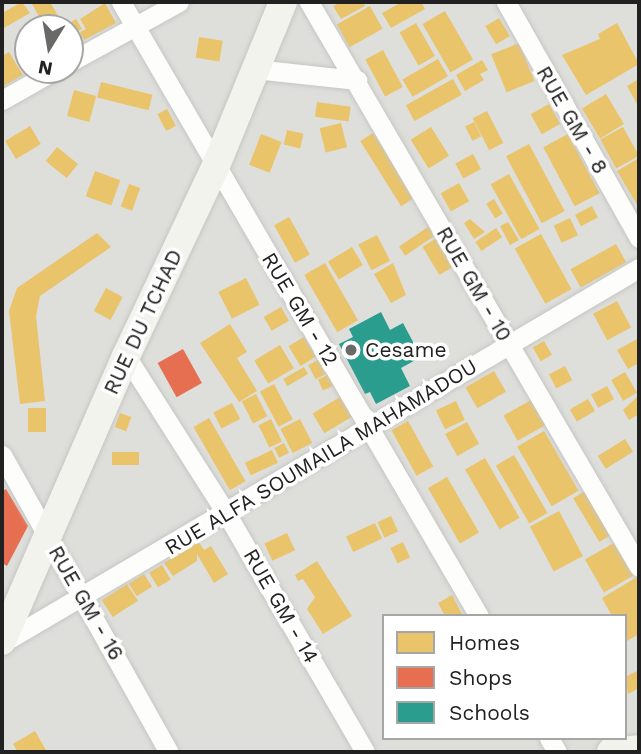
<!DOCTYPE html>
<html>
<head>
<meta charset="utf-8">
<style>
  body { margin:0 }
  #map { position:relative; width:641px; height:754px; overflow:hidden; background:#efefea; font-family:"Work Sans",sans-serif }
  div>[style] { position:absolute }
  .residential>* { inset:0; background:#dededb }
  .homes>* { inset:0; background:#e9c46a; transform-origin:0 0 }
  .shops>* { inset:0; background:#e76f51; transform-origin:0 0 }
  .schools>* { inset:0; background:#2a9d8f }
  .roads { filter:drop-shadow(0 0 2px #c6c6c4) drop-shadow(0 0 2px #c6c6c4) }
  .street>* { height:19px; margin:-9.5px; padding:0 9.5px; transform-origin:9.5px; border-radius:9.5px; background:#fdfdfc }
  .secondary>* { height:28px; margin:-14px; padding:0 14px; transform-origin:14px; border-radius:14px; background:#f2f3ed }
  .dots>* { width:19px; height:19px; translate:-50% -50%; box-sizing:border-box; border:4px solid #fff; border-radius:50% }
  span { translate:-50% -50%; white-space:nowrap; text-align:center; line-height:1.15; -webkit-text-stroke:7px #fff; paint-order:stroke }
  .street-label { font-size:21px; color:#212121 }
  .poi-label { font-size:21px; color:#212121 }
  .left { translate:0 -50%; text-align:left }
  .frame { position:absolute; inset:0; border:4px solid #212121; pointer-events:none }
  .legend { position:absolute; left:382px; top:614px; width:245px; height:126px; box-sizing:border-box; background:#fff; border:2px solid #a6a6a6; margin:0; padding:9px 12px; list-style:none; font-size:21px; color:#212121 }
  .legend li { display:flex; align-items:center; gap:14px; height:35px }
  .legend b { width:35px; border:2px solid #a6a6a6 }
  .north { position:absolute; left:14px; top:14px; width:70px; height:70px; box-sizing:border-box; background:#fff; border:2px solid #a6a6a6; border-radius:50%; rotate:191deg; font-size:19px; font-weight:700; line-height:28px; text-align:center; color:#212121 }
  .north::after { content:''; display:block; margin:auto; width:24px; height:32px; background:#696967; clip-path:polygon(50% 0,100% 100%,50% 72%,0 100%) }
</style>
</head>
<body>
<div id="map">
  <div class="residential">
    <i style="clip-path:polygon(evenodd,2px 2px,639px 2px,639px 752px,2px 752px,2px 2px,28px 28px,70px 28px,70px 70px,28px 70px,28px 28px,2px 2px,384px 616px,625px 616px,625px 738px,384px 738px,384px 616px)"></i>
  </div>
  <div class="homes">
    <i style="clip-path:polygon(22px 2px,30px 13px,2px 29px,2px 13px)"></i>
    <i style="clip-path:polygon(36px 2px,50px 2px,60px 19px,45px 27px,32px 4px)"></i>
    <i style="clip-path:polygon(341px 2px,363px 2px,365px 6px,341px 19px,333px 6px)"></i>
    <i style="clip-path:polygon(402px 2px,421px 2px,425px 9px,391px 28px,382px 13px)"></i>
    <i style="clip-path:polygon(105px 3px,116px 23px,84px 40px,80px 32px,86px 29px,80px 19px)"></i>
    <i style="left:370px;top:6px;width:26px;height:38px;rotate:61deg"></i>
    <i style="left:445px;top:11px;width:56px;height:26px;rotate:60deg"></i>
    <i style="left:499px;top:18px;width:21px;height:16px;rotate:59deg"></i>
    <i style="clip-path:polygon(76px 19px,82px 29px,75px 32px,79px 39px,70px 44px,70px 28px,60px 28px)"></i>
    <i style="left:416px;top:23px;width:38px;height:19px;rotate:60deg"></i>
    <i style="clip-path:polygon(617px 23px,639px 64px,586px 95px,562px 55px,600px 39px,598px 34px)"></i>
    <i style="left:199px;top:37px;width:24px;height:21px;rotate:9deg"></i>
    <i style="left:519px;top:43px;width:41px;height:30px;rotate:68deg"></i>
    <i style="left:383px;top:50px;width:42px;height:20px;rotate:62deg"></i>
    <i style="clip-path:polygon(9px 52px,23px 75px,2px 87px,2px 56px)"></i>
    <i style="left:438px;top:59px;width:20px;height:41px;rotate:60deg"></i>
    <i style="clip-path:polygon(482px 60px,488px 70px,480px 74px,484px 80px,465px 91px,456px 75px)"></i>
    <i style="left:453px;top:79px;width:18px;height:54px;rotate:61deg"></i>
    <i style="clip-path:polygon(639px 79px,639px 103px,637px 104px,627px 86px)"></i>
    <i style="left:101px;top:82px;width:53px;height:16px;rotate:14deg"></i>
    <i style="left:74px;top:90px;width:23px;height:27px;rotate:15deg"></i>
    <i style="left:606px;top:94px;width:35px;height:28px;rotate:59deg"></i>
    <i style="left:317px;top:102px;width:34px;height:15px;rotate:8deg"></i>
    <i style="left:549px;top:104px;width:23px;height:21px;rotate:61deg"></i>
    <i style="left:167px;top:109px;width:19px;height:11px;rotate:62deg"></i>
    <i style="left:487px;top:111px;width:36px;height:16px;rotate:63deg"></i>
    <i style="left:474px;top:122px;width:16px;height:10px;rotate:63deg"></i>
    <i style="left:341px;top:123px;width:25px;height:22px;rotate:76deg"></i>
    <i style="left:30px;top:126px;width:21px;height:29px;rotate:59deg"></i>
    <i style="left:431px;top:127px;width:34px;height:24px;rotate:58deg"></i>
    <i style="left:623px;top:127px;width:33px;height:26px;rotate:61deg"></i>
    <i style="left:287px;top:130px;width:17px;height:15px;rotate:13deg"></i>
    <i style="left:373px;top:133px;width:77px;height:15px;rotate:58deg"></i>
    <i style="left:261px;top:134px;width:22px;height:33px;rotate:21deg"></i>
    <i style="left:568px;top:134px;width:67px;height:28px;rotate:62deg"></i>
    <i style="left:529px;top:144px;width:76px;height:26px;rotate:62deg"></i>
    <i style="left:57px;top:147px;width:27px;height:18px;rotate:39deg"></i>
    <i style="left:473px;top:154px;width:17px;height:20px;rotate:62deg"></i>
    <i style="clip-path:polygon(639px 158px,639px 208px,617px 171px)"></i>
    <i style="left:95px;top:171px;width:27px;height:27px;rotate:20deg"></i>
    <i style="left:509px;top:174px;width:63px;height:21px;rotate:61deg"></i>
    <i style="left:459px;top:183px;width:21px;height:21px;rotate:61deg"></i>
    <i style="left:129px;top:184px;width:12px;height:24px;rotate:20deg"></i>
    <i style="left:494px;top:199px;width:17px;height:9px;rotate:59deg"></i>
    <i style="left:592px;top:206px;width:13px;height:19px;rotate:63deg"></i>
    <i style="left:289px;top:217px;width:43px;height:17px;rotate:61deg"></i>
    <i style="left:570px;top:218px;width:19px;height:18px;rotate:65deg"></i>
    <i style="clip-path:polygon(470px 219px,485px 232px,474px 239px,464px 223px)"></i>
    <i style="clip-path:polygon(508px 222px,519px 240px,510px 245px,500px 226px)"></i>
    <i style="left:428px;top:227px;width:11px;height:35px;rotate:56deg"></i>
    <i style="left:496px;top:228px;width:11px;height:25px;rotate:56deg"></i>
    <i style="clip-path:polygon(97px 233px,111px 247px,40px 296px,36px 316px,45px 401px,20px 404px,9px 311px,17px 288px)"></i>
    <i style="left:541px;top:234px;width:63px;height:30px;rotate:61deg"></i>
    <i style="left:377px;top:235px;width:29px;height:21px;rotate:63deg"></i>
    <i style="left:437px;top:238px;width:33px;height:17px;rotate:59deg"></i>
    <i style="left:616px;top:244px;width:21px;height:52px;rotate:61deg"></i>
    <i style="left:352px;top:247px;width:21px;height:28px;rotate:59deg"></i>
    <i style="left:325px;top:263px;width:66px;height:24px;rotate:60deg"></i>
    <i style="clip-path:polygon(393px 263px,406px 295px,391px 303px,374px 274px)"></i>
    <i style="left:246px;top:278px;width:30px;height:31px;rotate:63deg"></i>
    <i style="left:106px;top:288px;width:19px;height:26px;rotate:28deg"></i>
    <i style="left:617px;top:301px;width:30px;height:27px;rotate:62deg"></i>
    <i style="left:281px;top:307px;width:16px;height:20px;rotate:60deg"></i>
    <i style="clip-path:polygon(230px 324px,247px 352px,237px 358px,257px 391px,239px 402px,200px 343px)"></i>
    <i style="left:304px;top:337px;width:23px;height:18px;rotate:59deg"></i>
    <i style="clip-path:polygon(639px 338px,639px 363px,628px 369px,617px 350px)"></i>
    <i style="left:544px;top:341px;width:16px;height:13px;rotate:60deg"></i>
    <i style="left:280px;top:345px;width:27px;height:30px;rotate:59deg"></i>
    <i style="left:318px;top:360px;width:16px;height:11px;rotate:63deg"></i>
    <i style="left:565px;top:366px;width:16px;height:18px;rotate:63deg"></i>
    <i style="left:304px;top:367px;width:8px;height:24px;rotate:60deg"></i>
    <i style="left:494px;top:371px;width:24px;height:33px;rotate:60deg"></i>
    <i style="left:625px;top:372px;width:24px;height:16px;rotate:60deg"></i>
    <i style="left:328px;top:375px;width:12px;height:11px;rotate:66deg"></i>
    <i style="left:274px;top:384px;width:40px;height:16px;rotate:62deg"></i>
    <i style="left:607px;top:386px;width:15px;height:18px;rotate:62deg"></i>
    <i style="left:256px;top:394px;width:25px;height:16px;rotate:63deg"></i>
    <i style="left:340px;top:397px;width:23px;height:32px;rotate:59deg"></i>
    <i style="clip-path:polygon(637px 397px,639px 414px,629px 420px,623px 410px)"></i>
    <i style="left:535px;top:398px;width:29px;height:36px;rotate:61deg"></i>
    <i style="left:588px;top:399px;width:14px;height:21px;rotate:60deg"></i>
    <i style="left:456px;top:401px;width:21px;height:22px;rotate:65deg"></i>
    <i style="left:232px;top:403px;width:18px;height:21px;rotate:63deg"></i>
    <i style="left:28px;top:408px;width:18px;height:24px"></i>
    <i style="left:120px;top:413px;width:12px;height:15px;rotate:20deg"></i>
    <i style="left:209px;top:418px;width:73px;height:18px;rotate:60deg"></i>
    <i style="left:271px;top:419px;width:25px;height:14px;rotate:64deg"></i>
    <i style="left:300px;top:419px;width:27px;height:22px;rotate:63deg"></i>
    <i style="left:408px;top:421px;width:52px;height:19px;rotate:61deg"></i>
    <i style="left:467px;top:422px;width:25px;height:25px;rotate:61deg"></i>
    <i style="left:544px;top:431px;width:69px;height:31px;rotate:60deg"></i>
    <i style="left:625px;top:439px;width:15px;height:32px;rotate:58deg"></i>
    <i style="left:284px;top:443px;width:11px;height:11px;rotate:63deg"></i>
    <i style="left:272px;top:450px;width:14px;height:30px;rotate:65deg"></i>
    <i style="left:112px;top:452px;width:27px;height:13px"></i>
    <i style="left:514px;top:455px;width:67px;height:21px;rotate:60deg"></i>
    <i style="left:485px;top:458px;width:69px;height:23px;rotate:60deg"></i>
    <i style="left:447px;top:477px;width:64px;height:22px;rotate:60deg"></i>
    <i style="left:592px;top:487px;width:51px;height:22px;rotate:59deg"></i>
    <i style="left:559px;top:511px;width:51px;height:33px;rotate:62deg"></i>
    <i style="left:391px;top:516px;width:17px;height:15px;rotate:65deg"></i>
    <i style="left:375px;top:523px;width:17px;height:32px;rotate:65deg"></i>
    <i style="left:287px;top:533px;width:19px;height:25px;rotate:65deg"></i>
    <i style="clip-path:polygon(198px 541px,204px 550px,211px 546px,228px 574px,214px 583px,197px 554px,197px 561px,173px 576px,164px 563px)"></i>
    <i style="left:617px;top:541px;width:38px;height:37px;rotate:60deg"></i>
    <i style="left:403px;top:542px;width:17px;height:14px;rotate:65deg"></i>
    <i style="clip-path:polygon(317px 561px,352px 616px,323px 634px,307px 609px,315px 597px,303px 579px,298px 581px,295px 575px)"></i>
    <i style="left:162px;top:565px;width:17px;height:15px;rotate:59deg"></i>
    <i style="left:144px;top:574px;width:15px;height:18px;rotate:58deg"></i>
    <i style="clip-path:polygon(637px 577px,639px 634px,627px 641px,625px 616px,612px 616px,602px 598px)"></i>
    <i style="left:127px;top:584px;width:20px;height:30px;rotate:57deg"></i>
    <i style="clip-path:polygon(452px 595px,463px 616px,445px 616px,438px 603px)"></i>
    <i style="clip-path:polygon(637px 671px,639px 688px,628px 694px,625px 677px)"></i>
    <i style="clip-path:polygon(35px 731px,47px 752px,18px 752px,13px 744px)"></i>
  </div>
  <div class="shops">
    <i style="left:183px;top:349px;width:39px;height:29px;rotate:61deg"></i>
    <i style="clip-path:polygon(6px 489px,28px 526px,7px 566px,2px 563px,2px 491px)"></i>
  </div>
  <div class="schools">
    <i style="clip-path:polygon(381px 312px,390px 330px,403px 323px,421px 357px,401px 368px,410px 386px,376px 404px,370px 392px,365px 394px,339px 344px,353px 337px,349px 329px)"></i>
  </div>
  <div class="roads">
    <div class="street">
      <i style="left:121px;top:2px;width:711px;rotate:59.76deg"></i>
      <i style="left:309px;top:2px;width:654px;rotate:59.71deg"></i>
      <i style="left:506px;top:2px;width:271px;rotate:60.6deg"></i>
      <i style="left:70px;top:62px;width:124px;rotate:-28.8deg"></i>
      <i style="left:255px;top:69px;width:103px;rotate:6.2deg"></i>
      <i style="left:2px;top:100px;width:61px;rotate:-29.5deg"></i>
      <i style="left:126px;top:356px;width:186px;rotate:57.5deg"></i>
      <i style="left:226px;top:513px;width:276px;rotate:59.8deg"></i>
      <i style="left:2px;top:455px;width:341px;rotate:60.7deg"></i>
      <i style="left:2px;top:643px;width:739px;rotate:-30.49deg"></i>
      <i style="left:549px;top:738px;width:16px;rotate:60deg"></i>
    </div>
    <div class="secondary">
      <i style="left:2px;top:641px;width:311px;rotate:-66.5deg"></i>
      <i style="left:126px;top:356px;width:208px;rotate:-64.7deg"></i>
      <i style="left:215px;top:168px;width:179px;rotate:-67.7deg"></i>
      <i style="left:611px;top:752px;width:28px;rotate:-6deg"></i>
    </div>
  </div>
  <div class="dots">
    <i style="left:351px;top:350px;background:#696967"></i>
  </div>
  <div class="street-label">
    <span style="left:572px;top:120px;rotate:60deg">RUE GM - 8</span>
    <span style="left:474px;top:284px;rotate:60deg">RUE GM - 10</span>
    <span style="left:300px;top:309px;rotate:59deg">RUE GM - 12</span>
    <span style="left:143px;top:322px;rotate:-65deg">RUE DU TCHAD</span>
    <span style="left:321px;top:457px;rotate:-31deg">RUE ALFA SOUMAILA MAHAMADOU</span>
    <span style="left:86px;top:603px;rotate:60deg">RUE GM - 16</span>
    <span style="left:281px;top:606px;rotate:60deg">RUE GM - 14</span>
  </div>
  <div class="poi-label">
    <span class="left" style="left:365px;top:350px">Cesame</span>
  </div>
  <div class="frame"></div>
  <ul class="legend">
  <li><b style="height:19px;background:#e9c46a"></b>Homes</li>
  <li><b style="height:19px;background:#e76f51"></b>Shops</li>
  <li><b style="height:19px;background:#2a9d8f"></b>Schools</li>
  </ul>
  <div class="north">N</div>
</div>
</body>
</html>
